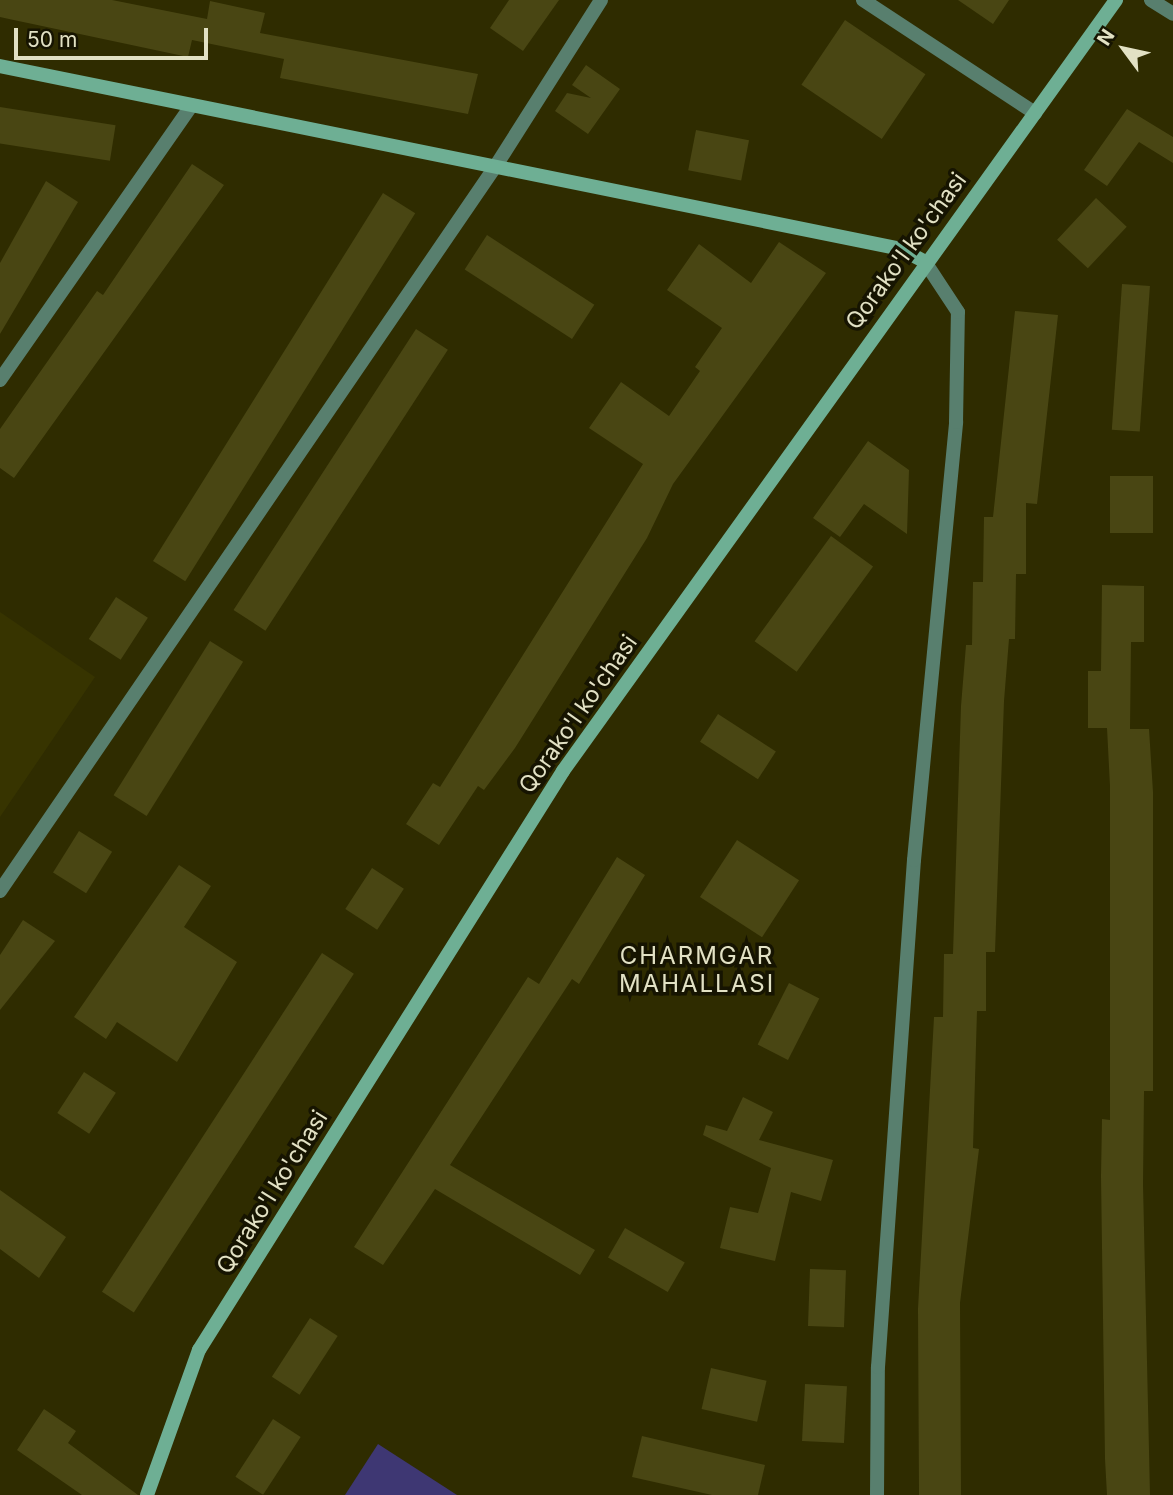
<!DOCTYPE html>
<html>
<head>
<meta charset="utf-8">
<style>
  body { margin:0 }
  #map { position:relative; width:1173px; height:1495px; overflow:hidden; background:#2f2c00; font-family:Inter,sans-serif }
  div>[style] { position:absolute }
  .built>* { inset:0; background:#373400 }
  .green>* { inset:0; background:#3e3773 }
  .building>* { inset:0; background:#494613; transform-origin:0 0 }
  .street>* { height:14px; margin:-7px; padding:0 7px; transform-origin:7px; border-radius:7px; background:#587f6e }
  .secondary>* { height:14px; margin:-7px; padding:0 7px; transform-origin:7px; border-radius:7px; background:#6eaf94 }
  span { translate:-50% -50%; white-space:nowrap; text-align:center; line-height:1.15; -webkit-text-stroke:7px #161401; paint-order:stroke }
  .street-label { font-size:23px; color:#e2e1c4 }
  .neighbourhood-label { font-size:24px; color:#e2e1c4; letter-spacing:2px }
  .north { position:absolute; left:1089px; top:14px; width:70px; height:70px; -webkit-text-stroke:5px #161401; paint-order:stroke; rotate:303deg; font-size:19px; font-weight:700; line-height:28px; text-align:center; color:#e2e1c4 }
  .north::after { content:''; display:block; margin:auto; width:24px; height:32px; background:#e2e1c4; clip-path:polygon(50% 0,100% 100%,50% 72%,0 100%) }
  .scale { position:absolute; left:14px; top:28px; width:194px; height:32px; box-sizing:border-box; border:4px solid #e2e1c4; border-top:0; padding-left:9px; font-size:21px; line-height:24px; white-space:nowrap; color:#e2e1c4; -webkit-text-stroke:5px #161401; paint-order:stroke }
</style>
</head>
<body>
<div id="map">
  <div class="built">
    <i style="clip-path:polygon(0 612px,95px 677px,0 817px)"></i>
  </div>
  <div class="green">
    <i style="clip-path:polygon(378px 1444px,457px 1495px,345px 1495px)"></i>
  </div>
  <div class="building">
    <i style="clip-path:polygon(0 0,112px 0,207px 19px,210px 1px,265px 13px,260px 33px,478px 74px,468px 114px,280px 78px,284px 59px,192px 40px,188px 57px,9px 19px,0 17px)"></i>
    <i style="clip-path:polygon(509px 0,559px 0,523px 51px,490px 28px)"></i>
    <i style="clip-path:polygon(958px 0,1009px 0,993px 24px)"></i>
    <i style="left:845px;top:20px;width:97px;height:78px;rotate:34deg"></i>
    <i style="clip-path:polygon(586px 65px,620px 89px,588px 134px,555px 111px,567px 93px,591px 98px,572px 85px)"></i>
    <i style="left:0;top:107px;width:117px;height:36px;rotate:9deg"></i>
    <i style="clip-path:polygon(1127px 109px,1173px 137px,1173px 163px,1139px 142px,1107px 186px,1084px 170px)"></i>
    <i style="left:696px;top:130px;width:54px;height:41px;rotate:11deg"></i>
    <i style="clip-path:polygon(192px 164px,224px 185px,14px 478px,0 468px,0 429px,97px 291px,103px 295px)"></i>
    <i style="clip-path:polygon(46px 181px,78px 202px,0 334px,0 263px)"></i>
    <i style="left:383px;top:193px;width:38px;height:434px;rotate:32deg"></i>
    <i style="left:1096px;top:198px;width:42px;height:57px;rotate:43deg"></i>
    <i style="left:487px;top:235px;width:128px;height:41px;rotate:33deg"></i>
    <i style="clip-path:polygon(779px 242px,826px 273px,673px 484px,647px 538px,515px 748px,484px 790px,478px 786px,439px 845px,406px 824px,433px 783px,440px 787px,643px 464px,589px 428px,621px 382px,669px 416px,700px 371px,695px 367px,722px 328px,667px 290px,699px 244px,751px 283px)"></i>
    <i style="left:1122px;top:284px;width:28px;height:146px;rotate:4deg"></i>
    <i style="clip-path:polygon(1015px 311px,1058px 315px,1037px 504px,1026px 503px,1026px 574px,1016px 574px,1015px 639px,1009px 639px,1004px 701px,995px 952px,986px 952px,986px 1011px,977px 1011px,973px 1148px,979px 1149px,960px 1303px,961px 1495px,919px 1495px,918px 1309px,934px 1017px,943px 1017px,944px 954px,953px 954px,961px 706px,966px 645px,972px 645px,973px 582px,983px 582px,984px 517px,993px 517px)"></i>
    <i style="left:416px;top:329px;width:38px;height:335px;rotate:33deg"></i>
    <i style="clip-path:polygon(868px 441px,909px 470px,907px 534px,864px 504px,840px 537px,813px 518px)"></i>
    <i style="left:1110px;top:476px;width:43px;height:57px"></i>
    <i style="left:831px;top:536px;width:52px;height:130px;rotate:36deg"></i>
    <i style="clip-path:polygon(1102px 585px,1144px 586px,1144px 642px,1131px 642px,1130px 729px,1149px 729px,1153px 792px,1153px 1091px,1144px 1091px,1143px 1184px,1150px 1495px,1107px 1495px,1105px 1459px,1101px 1176px,1102px 1119px,1110px 1120px,1110px 786px,1107px 728px,1088px 728px,1088px 671px,1101px 671px)"></i>
    <i style="left:116px;top:597px;width:38px;height:50px;rotate:33deg"></i>
    <i style="left:210px;top:641px;width:39px;height:182px;rotate:32deg"></i>
    <i style="left:718px;top:714px;width:69px;height:33px;rotate:33deg"></i>
    <i style="left:79px;top:831px;width:39px;height:49px;rotate:32deg"></i>
    <i style="left:737px;top:840px;width:74px;height:68px;rotate:33deg"></i>
    <i style="clip-path:polygon(617px 857px,645px 875px,579px 984px,572px 979px,450px 1165px,595px 1250px,580px 1275px,435px 1189px,383px 1265px,354px 1247px,528px 977px,539px 984px)"></i>
    <i style="clip-path:polygon(179px 865px,211px 886px,184px 927px,237px 962px,177px 1062px,117px 1022px,106px 1039px,74px 1017px)"></i>
    <i style="left:372px;top:868px;width:38px;height:49px;rotate:33deg"></i>
    <i style="clip-path:polygon(23px 920px,55px 941px,0 1010px,0 955px)"></i>
    <i style="left:322px;top:953px;width:38px;height:404px;rotate:33deg"></i>
    <i style="left:789px;top:983px;width:34px;height:69px;rotate:27deg"></i>
    <i style="left:84px;top:1072px;width:38px;height:49px;rotate:33deg"></i>
    <i style="clip-path:polygon(743px 1097px,773px 1112px,759px 1140px,833px 1160px,821px 1201px,791px 1192px,775px 1261px,720px 1248px,730px 1207px,758px 1213px,771px 1168px,703px 1135px,706px 1125px,727px 1131px)"></i>
    <i style="clip-path:polygon(0 1190px,66px 1237px,39px 1278px,0 1249px)"></i>
    <i style="left:625px;top:1228px;width:69px;height:34px;rotate:30deg"></i>
    <i style="left:810px;top:1269px;width:36px;height:57px;rotate:2deg"></i>
    <i style="left:310px;top:1318px;width:33px;height:70px;rotate:33deg"></i>
    <i style="left:711px;top:1368px;width:57px;height:42px;rotate:13deg"></i>
    <i style="left:805px;top:1384px;width:42px;height:57px;rotate:3deg"></i>
    <i style="clip-path:polygon(44px 1409px,76px 1431px,68px 1443px,138px 1495px,82px 1495px,17px 1450px)"></i>
    <i style="left:273px;top:1419px;width:33px;height:69px;rotate:33deg"></i>
    <i style="clip-path:polygon(642px 1436px,765px 1465px,758px 1495px,712px 1495px,632px 1477px)"></i>
  </div>
  <div class="street">
    <i style="left:863px;top:0;width:206px;rotate:33.3deg"></i>
    <i style="left:1151px;top:0;width:26px;rotate:32deg"></i>
    <i style="left:0;top:380px;width:335px;rotate:-55.1deg"></i>
    <i style="left:0;top:891px;width:881px;rotate:-55.64deg"></i>
    <i style="left:497px;top:164px;width:194px;rotate:-57.6deg"></i>
    <i style="left:877px;top:1495px;width:128px;rotate:-89.6deg"></i>
    <i style="left:878px;top:1367px;width:508px;rotate:-85.94deg"></i>
    <i style="left:914px;top:860px;width:440px;rotate:-84.5deg"></i>
    <i style="left:956px;top:422px;width:110px;rotate:-89deg"></i>
    <i style="left:958px;top:312px;width:60px;rotate:-123.4deg"></i>
  </div>
  <div class="secondary">
    <i style="left:0;top:66px;width:919px;rotate:11.48deg"></i>
    <i style="left:901px;top:249px;width:27px;rotate:28deg"></i>
    <i style="left:147px;top:1495px;width:154px;rotate:-70.3deg"></i>
    <i style="left:199px;top:1350px;width:684px;rotate:-57.84deg"></i>
    <i style="left:563px;top:771px;width:949px;rotate:-54.35deg"></i>
  </div>
  <div class="street-label">
    <span style="left:906px;top:251px;rotate:-54deg">Qorako'l ko'chasi</span>
    <span style="left:578px;top:714px;rotate:-55deg">Qorako'l ko'chasi</span>
    <span style="left:272px;top:1192px;rotate:-58deg">Qorako'l ko'chasi</span>
  </div>
  <div class="neighbourhood-label">
    <span style="left:697px;top:970px">CHARMGAR<br>MAHALLASI</span>
  </div>
  <div class="north">N</div>
  <div class="scale">50 m</div>
</div>
</body>
</html>
